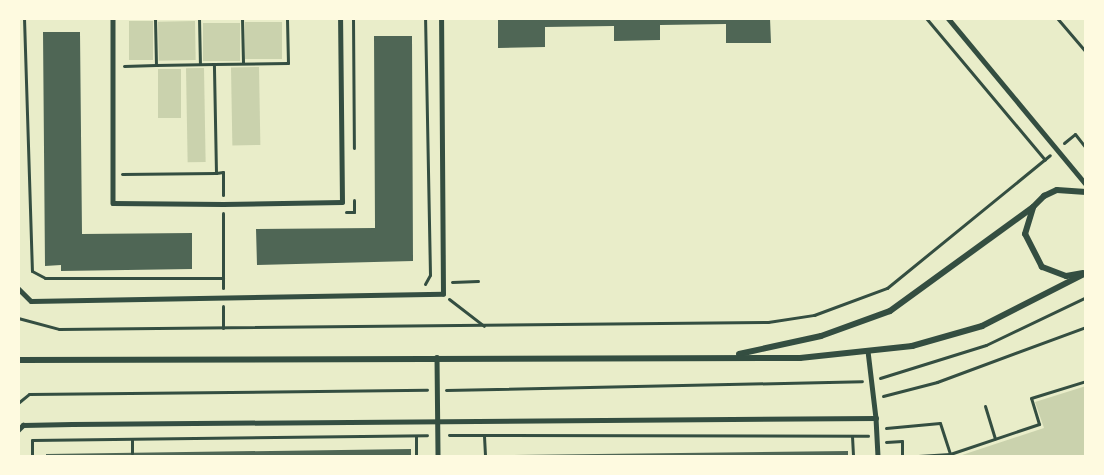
<!DOCTYPE html>
<html>
<head>
<meta charset="utf-8">
<style>
  body { margin:0 }
  #map { position:relative; width:1104px; height:475px; overflow:hidden; background:#e9edc9; font-family:Helvetica,sans-serif }
  div>[style] { position:absolute }
  .green>* { inset:0; background:#cad2ad; transform-origin:0 0 }
  .building>* { inset:0; background:#4f6655 }
  .path>* { height:3px; margin:-1.5px; padding:0 1.5px; transform-origin:1.5px; border-radius:1.5px; background:#344e41 }
  .service>* { height:4.5px; margin:-2.25px; padding:0 2.25px; transform-origin:2.25px; border-radius:2.25px; background:#344e41 }
  .minor>* { height:6px; margin:-3px; padding:0 3px; transform-origin:3px; border-radius:3px; background:#344e41 }
  span { translate:-50% -50%; white-space:nowrap; text-align:center; line-height:1.15; -webkit-text-stroke:6px #fefae0; paint-order:stroke }
  .frame { position:absolute; inset:0; border:20px solid #fefae0; pointer-events:none }
</style>
</head>
<body>
<div id="map">
  <div class="green">
    <i style="left:153px;top:21px;width:39px;height:24px;rotate:90deg"></i>
    <i style="left:195px;top:21px;width:39px;height:37px;rotate:89deg"></i>
    <i style="left:282px;top:22px;width:37px;height:37px;rotate:90deg"></i>
    <i style="left:203px;top:23px;width:37px;height:38px"></i>
    <i style="left:259px;top:67px;width:78px;height:28px;rotate:89deg"></i>
    <i style="left:204px;top:68px;width:94px;height:18px;rotate:89deg"></i>
    <i style="left:158px;top:69px;width:23px;height:49px"></i>
    <i style="clip-path:polygon(1086px 386px,1086px 457px,956px 457px,1044px 428px,1035px 402px)"></i>
  </div>
  <div class="building">
    <i style="clip-path:polygon(498px 18px,770px 18px,771px 43px,726px 43px,726px 24px,660px 25px,660px 40px,614px 41px,614px 26px,545px 27px,545px 47px,498px 48px)"></i>
    <i style="clip-path:polygon(43px 32px,80px 32px,82px 234px,192px 233px,192px 269px,61px 271px,61px 265px,45px 266px)"></i>
    <i style="clip-path:polygon(374px 36px,412px 36px,413px 261px,257px 265px,256px 229px,375px 228px)"></i>
    <i style="clip-path:polygon(411px 449px,411px 457px,46px 457px,46px 454px)"></i>
    <i style="clip-path:polygon(848px 451px,848px 457px,514px 457px,514px 455px)"></i>
  </div>
  <div class="path">
    <i style="left:24px;top:18px;width:253px;rotate:88.2deg"></i>
    <i style="left:32px;top:271px;width:15px;rotate:28deg"></i>
    <i style="left:45px;top:278px;width:178px"></i>
    <i style="left:155px;top:18px;width:47px;rotate:88.8deg"></i>
    <i style="left:156px;top:65px;width:58px;rotate:-1deg"></i>
    <i style="left:199px;top:18px;width:46px;rotate:88.8deg"></i>
    <i style="left:242px;top:18px;width:45px;rotate:88.7deg"></i>
    <i style="left:353px;top:18px;width:130px;rotate:89.6deg"></i>
    <i style="left:926px;top:18px;width:185px;rotate:50deg"></i>
    <i style="left:1057px;top:18px;width:45px;rotate:49.5deg"></i>
    <i style="left:124px;top:66px;width:32px;rotate:-2deg"></i>
    <i style="left:1064px;top:143px;width:14px;rotate:-39deg"></i>
    <i style="left:1075px;top:134px;width:18px;rotate:52deg"></i>
    <i style="left:122px;top:174px;width:94px;rotate:-0.6deg"></i>
    <i style="left:223px;top:195px;width:23px;rotate:-90deg"></i>
    <i style="left:223px;top:172px;width:7px;rotate:172deg"></i>
    <i style="left:216px;top:173px;width:109px;rotate:-91.1deg"></i>
    <i style="left:214px;top:64px;width:74px;rotate:-0.8deg"></i>
    <i style="left:288px;top:63px;width:45px;rotate:-91.3deg"></i>
    <i style="left:346px;top:212px;width:8px"></i>
    <i style="left:354px;top:212px;width:12px;rotate:-90deg"></i>
    <i style="left:452px;top:282px;width:26px;rotate:-2deg"></i>
    <i style="left:425px;top:284px;width:10px;rotate:-61deg"></i>
    <i style="left:430px;top:275px;width:257px;rotate:-91.1deg"></i>
    <i style="left:223px;top:288px;width:75px;rotate:-90deg"></i>
    <i style="left:449px;top:299px;width:44px;rotate:37.6deg"></i>
    <i style="left:18px;top:318px;width:42px;rotate:15deg"></i>
    <i style="left:59px;top:329px;width:709px;rotate:-0.57deg"></i>
    <i style="left:768px;top:322px;width:47px;rotate:-8.7deg"></i>
    <i style="left:814px;top:315px;width:78px;rotate:-20.3deg"></i>
    <i style="left:887px;top:288px;width:210px;rotate:-39.2deg"></i>
    <i style="left:223px;top:328px;width:22px;rotate:-90deg"></i>
    <i style="left:880px;top:378px;width:111px;rotate:-17.3deg"></i>
    <i style="left:986px;top:345px;width:111px;rotate:-25.6deg"></i>
    <i style="left:446px;top:390px;width:416px;rotate:-1.2deg"></i>
    <i style="left:883px;top:396px;width:56px;rotate:-14.5deg"></i>
    <i style="left:937px;top:382px;width:159px;rotate:-20.3deg"></i>
    <i style="left:18px;top:403px;width:14px;rotate:-39deg"></i>
    <i style="left:29px;top:394px;width:398px;rotate:-0.6deg"></i>
    <i style="left:985px;top:406px;width:34px;rotate:73deg"></i>
    <i style="left:886px;top:428px;width:54px;rotate:-5.3deg"></i>
    <i style="left:940px;top:423px;width:33px;rotate:72deg"></i>
    <i style="left:950px;top:454px;width:48px;rotate:176.4deg"></i>
    <i style="left:449px;top:435px;width:419px;rotate:0.1deg"></i>
    <i style="left:416px;top:436px;width:21px;rotate:90deg"></i>
    <i style="left:484px;top:436px;width:21px;rotate:87deg"></i>
    <i style="left:852px;top:436px;width:21px;rotate:87deg"></i>
    <i style="left:132px;top:439px;width:14px;rotate:90deg"></i>
    <i style="left:886px;top:442px;width:16px;rotate:-4deg"></i>
    <i style="left:902px;top:441px;width:13px;rotate:90deg"></i>
    <i style="left:950px;top:454px;width:94px;rotate:-18.6deg"></i>
    <i style="left:1039px;top:424px;width:27px;rotate:-107deg"></i>
    <i style="left:1031px;top:398px;width:58px;rotate:-17.2deg"></i>
    <i style="left:32px;top:457px;width:17px;rotate:-90deg"></i>
    <i style="left:32px;top:440px;width:395px;rotate:-0.7deg"></i>
  </div>
  <div class="service">
    <i style="left:113px;top:18px;width:185px;rotate:90deg"></i>
    <i style="left:113px;top:203px;width:110px;rotate:0.5deg"></i>
    <i style="left:223px;top:204px;width:119px;rotate:-1deg"></i>
    <i style="left:342px;top:202px;width:184px;rotate:-90.6deg"></i>
    <i style="left:948px;top:18px;width:216px;rotate:50.3deg"></i>
    <i style="left:18px;top:288px;width:18px;rotate:45deg"></i>
    <i style="left:31px;top:301px;width:412px;rotate:-1deg"></i>
    <i style="left:443px;top:294px;width:276px;rotate:-90.4deg"></i>
    <i style="left:868px;top:351px;width:67px;rotate:83.2deg"></i>
    <i style="left:437px;top:357px;width:100px;rotate:89.4deg"></i>
    <i style="left:18px;top:430px;width:7px;rotate:-45deg"></i>
    <i style="left:23px;top:425px;width:49px;rotate:-1.2deg"></i>
    <i style="left:72px;top:424px;width:804px;rotate:-0.43deg"></i>
    <i style="left:876px;top:418px;width:39px;rotate:87deg"></i>
  </div>
  <div class="minor">
    <i style="left:1083px;top:273px;width:17px;rotate:170deg"></i>
    <i style="left:1066px;top:276px;width:26px;rotate:-159deg"></i>
    <i style="left:1042px;top:267px;width:37px;rotate:-117deg"></i>
    <i style="left:1025px;top:234px;width:28px;rotate:-73deg"></i>
    <i style="left:1033px;top:207px;width:16px;rotate:-45deg"></i>
    <i style="left:1044px;top:196px;width:14px;rotate:-25deg"></i>
    <i style="left:1057px;top:190px;width:29px;rotate:4deg"></i>
    <i style="left:739px;top:354px;width:84px;rotate:-12.4deg"></i>
    <i style="left:821px;top:336px;width:73px;rotate:-19.9deg"></i>
    <i style="left:890px;top:311px;width:177px;rotate:-36deg"></i>
    <i style="left:18px;top:360px;width:782px;rotate:-0.15deg"></i>
    <i style="left:800px;top:358px;width:113px;rotate:-6.1deg"></i>
    <i style="left:912px;top:346px;width:73px;rotate:-15.9deg"></i>
    <i style="left:982px;top:326px;width:117px;rotate:-27deg"></i>
  </div>
  <div class="frame"></div>
</div>
</body>
</html>
